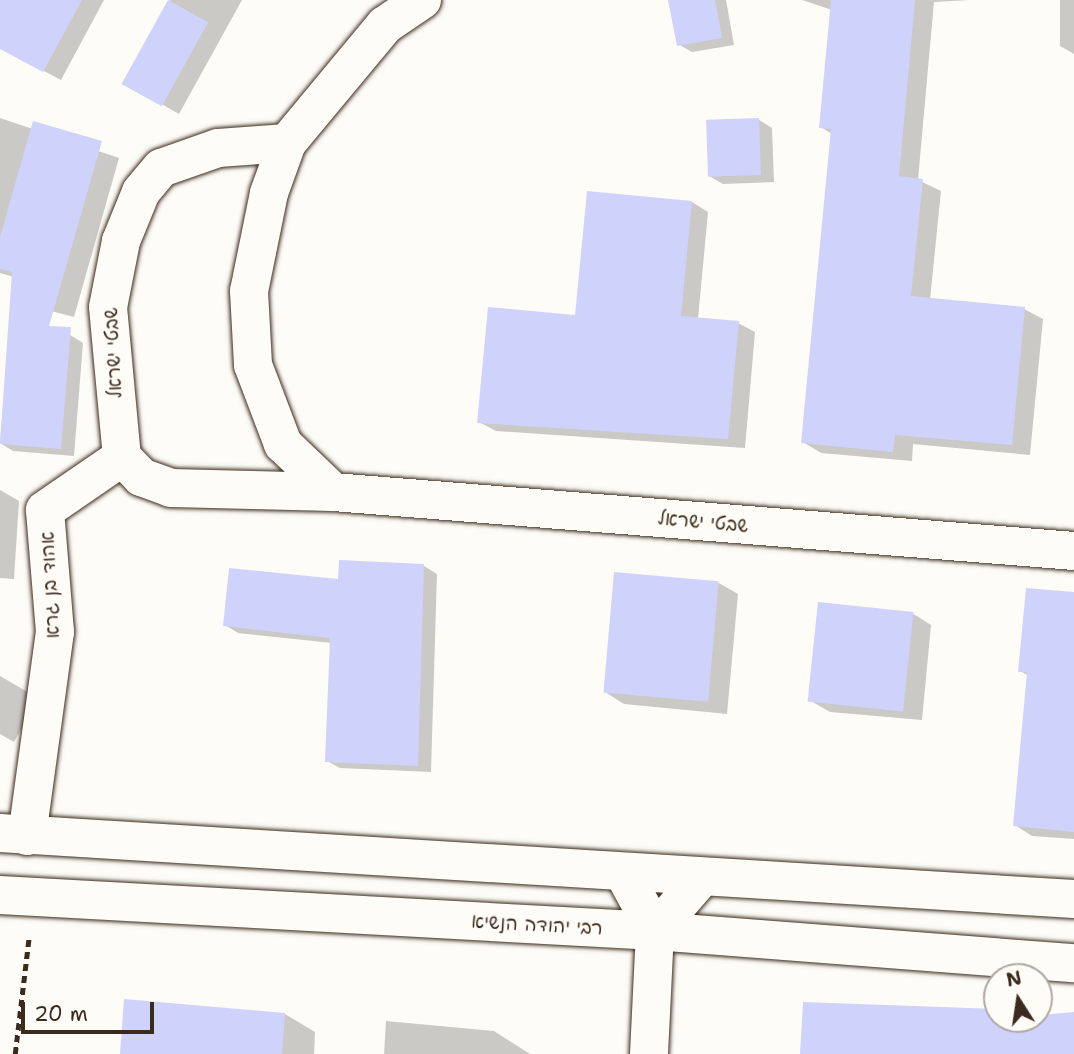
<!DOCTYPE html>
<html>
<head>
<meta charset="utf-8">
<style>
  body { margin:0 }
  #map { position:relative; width:1074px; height:1054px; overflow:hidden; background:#fdfcf7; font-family:"Shantell Sans","Playpen Sans Hebrew",sans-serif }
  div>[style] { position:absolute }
  .shadow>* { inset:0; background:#0003 }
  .building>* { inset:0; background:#cfd3fc; transform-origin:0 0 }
  .path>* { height:4.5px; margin-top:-2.25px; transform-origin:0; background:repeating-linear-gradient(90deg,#3b2a1e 0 7px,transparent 0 12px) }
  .roads { filter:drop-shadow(0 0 2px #3b2a1e) drop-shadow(0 0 2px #3b2a1e) }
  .street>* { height:38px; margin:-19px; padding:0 19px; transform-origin:19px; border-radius:19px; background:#fdfcf7 }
  .secondary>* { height:38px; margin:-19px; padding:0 19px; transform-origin:19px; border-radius:19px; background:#fdfcf7 }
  span { translate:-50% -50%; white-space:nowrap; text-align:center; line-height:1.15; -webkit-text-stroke:7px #fdfcf7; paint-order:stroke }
  .street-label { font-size:19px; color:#3b2a1e }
  .north { position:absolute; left:983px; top:963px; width:70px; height:70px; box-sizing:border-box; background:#fdfcf7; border:2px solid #afa8a0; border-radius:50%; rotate:348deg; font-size:19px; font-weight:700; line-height:28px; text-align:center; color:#3b2a1e }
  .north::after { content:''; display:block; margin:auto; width:24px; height:32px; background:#3b2a1e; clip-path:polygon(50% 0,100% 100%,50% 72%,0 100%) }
  .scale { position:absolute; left:21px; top:1002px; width:133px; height:32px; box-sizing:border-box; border:4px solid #3b2a1e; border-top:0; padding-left:9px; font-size:21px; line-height:24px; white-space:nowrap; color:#3b2a1e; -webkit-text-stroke:5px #fdfcf7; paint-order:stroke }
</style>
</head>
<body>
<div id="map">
  <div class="shadow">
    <i style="clip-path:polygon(0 0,104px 0,61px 80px,0 48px)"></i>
    <i style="clip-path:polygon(170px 0,242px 0,179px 114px,124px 83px)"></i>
    <i style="clip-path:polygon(670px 0,726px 0,734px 45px,692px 52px,678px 44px)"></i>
    <i style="clip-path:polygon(802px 0,970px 0,934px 2px,918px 180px,941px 191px,930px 300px,1024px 309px,1043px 319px,1030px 455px,913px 444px,912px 461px,821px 453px,803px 442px,832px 134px,821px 127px,832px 10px)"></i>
    <i style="clip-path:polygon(1060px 0,1074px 0,1074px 54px,1060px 46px)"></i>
    <i style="clip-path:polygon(0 118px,119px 158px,74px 317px,32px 306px,14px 277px,0 273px)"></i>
    <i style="clip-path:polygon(759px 120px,772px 128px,774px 182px,723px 184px,709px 176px)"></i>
    <i style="clip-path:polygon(692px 202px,708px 212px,698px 319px,738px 323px,755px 332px,745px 448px,496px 431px,479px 422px)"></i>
    <i style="clip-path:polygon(9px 331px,70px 335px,83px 343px,74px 456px,13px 451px,0 443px)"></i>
    <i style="clip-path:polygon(0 490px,19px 501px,14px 579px,0 578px)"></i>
    <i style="clip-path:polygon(424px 566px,437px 574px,431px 772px,340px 768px,327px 761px,332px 643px,238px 633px,225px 625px)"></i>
    <i style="clip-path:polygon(719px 583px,738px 594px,727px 714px,624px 704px,605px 692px)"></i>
    <i style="clip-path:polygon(1074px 594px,1074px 839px,1032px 836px,1015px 825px,1029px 676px,1020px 671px)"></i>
    <i style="clip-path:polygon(912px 613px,931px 625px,922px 720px,830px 712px,811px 701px)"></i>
    <i style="clip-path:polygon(0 676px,38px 698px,14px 742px,0 734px)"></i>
    <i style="clip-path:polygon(285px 1014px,315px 1032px,314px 1054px,122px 1054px)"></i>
    <i style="clip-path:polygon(386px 1021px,494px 1031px,530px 1054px,384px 1054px)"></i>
  </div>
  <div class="building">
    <i style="clip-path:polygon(0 0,82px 0,43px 72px,0 49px)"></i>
    <i style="left:168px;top:0;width:46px;height:96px;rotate:29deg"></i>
    <i style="clip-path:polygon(668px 0,715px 0,722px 38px,677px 46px)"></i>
    <i style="clip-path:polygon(831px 0,915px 0,899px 176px,923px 179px,911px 296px,1025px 307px,1012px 445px,895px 435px,893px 452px,801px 443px,831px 129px,819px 128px)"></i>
    <i style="left:759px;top:118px;width:57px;height:53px;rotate:88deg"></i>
    <i style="clip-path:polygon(33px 121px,102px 141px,49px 326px,71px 327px,61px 449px,0 444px,12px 272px,0 269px,0 237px)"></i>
    <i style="clip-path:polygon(587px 191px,692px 201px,681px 316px,739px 321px,728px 439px,477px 423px,488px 307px,575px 315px)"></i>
    <i style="clip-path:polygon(339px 560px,424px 564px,418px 766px,325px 762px,330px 638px,223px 626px,229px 568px,338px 579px)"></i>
    <i style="left:614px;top:572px;width:105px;height:121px;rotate:5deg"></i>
    <i style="clip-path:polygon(1026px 588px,1074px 592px,1074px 832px,1013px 826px,1027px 672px,1018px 672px)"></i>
    <i style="left:818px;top:602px;width:96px;height:100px;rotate:6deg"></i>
    <i style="clip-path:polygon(124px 999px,285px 1013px,282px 1054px,120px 1054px)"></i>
    <i style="clip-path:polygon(803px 1002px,997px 1009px,997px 1019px,1074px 1012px,1074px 1054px,800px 1054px)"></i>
  </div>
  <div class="path">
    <i style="left:15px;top:1054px;width:118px;rotate:-83.2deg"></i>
  </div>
  <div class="roads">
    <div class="street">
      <i style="left:422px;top:0;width:45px;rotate:146deg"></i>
      <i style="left:385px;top:25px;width:153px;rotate:129.7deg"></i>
      <i style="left:287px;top:143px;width:53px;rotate:109.8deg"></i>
      <i style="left:269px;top:193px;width:100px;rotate:101.5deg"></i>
      <i style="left:249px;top:291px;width:74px;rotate:86.9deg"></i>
      <i style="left:253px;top:365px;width:85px;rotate:69.2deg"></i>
      <i style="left:283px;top:444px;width:69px;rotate:43.8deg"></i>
      <i style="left:333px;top:492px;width:743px;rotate:4.55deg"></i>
      <i style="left:287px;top:143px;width:69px;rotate:175.9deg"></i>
      <i style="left:218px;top:148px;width:60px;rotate:160.7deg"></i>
      <i style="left:161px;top:168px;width:31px;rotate:130deg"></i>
      <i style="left:141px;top:192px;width:53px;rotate:112.2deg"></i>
      <i style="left:121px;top:241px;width:67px;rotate:101.1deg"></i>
      <i style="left:108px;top:307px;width:151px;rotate:84.7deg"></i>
      <i style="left:122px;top:457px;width:28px;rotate:46deg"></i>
      <i style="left:141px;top:477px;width:32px;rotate:20deg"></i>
      <i style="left:171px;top:488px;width:162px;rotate:1.4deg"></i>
      <i style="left:27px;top:836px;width:206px;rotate:-82.2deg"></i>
      <i style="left:55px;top:632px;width:122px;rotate:-94.7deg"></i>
      <i style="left:45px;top:510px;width:93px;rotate:-34.5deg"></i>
      <i style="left:623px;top:872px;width:67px;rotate:61.5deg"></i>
      <i style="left:655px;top:931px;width:123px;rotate:92.8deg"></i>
      <i style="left:655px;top:931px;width:72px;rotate:-49deg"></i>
    </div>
    <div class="secondary">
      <i style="left:0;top:833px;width:1076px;rotate:3.52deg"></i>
      <i style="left:0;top:895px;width:656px;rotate:3.15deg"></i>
      <i style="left:655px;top:931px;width:420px;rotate:4.4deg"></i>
    </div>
  </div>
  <div class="street-label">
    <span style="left:113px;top:353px;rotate:-93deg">שבטי ישראל</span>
    <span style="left:703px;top:522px;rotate:5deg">שבטי ישראל</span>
    <span style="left:50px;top:585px;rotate:-93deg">אהוד בן גרא</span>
    <span style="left:537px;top:925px;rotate:3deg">רבי יהודה הנשיא</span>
  </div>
  <div class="north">N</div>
  <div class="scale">20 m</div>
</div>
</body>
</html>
